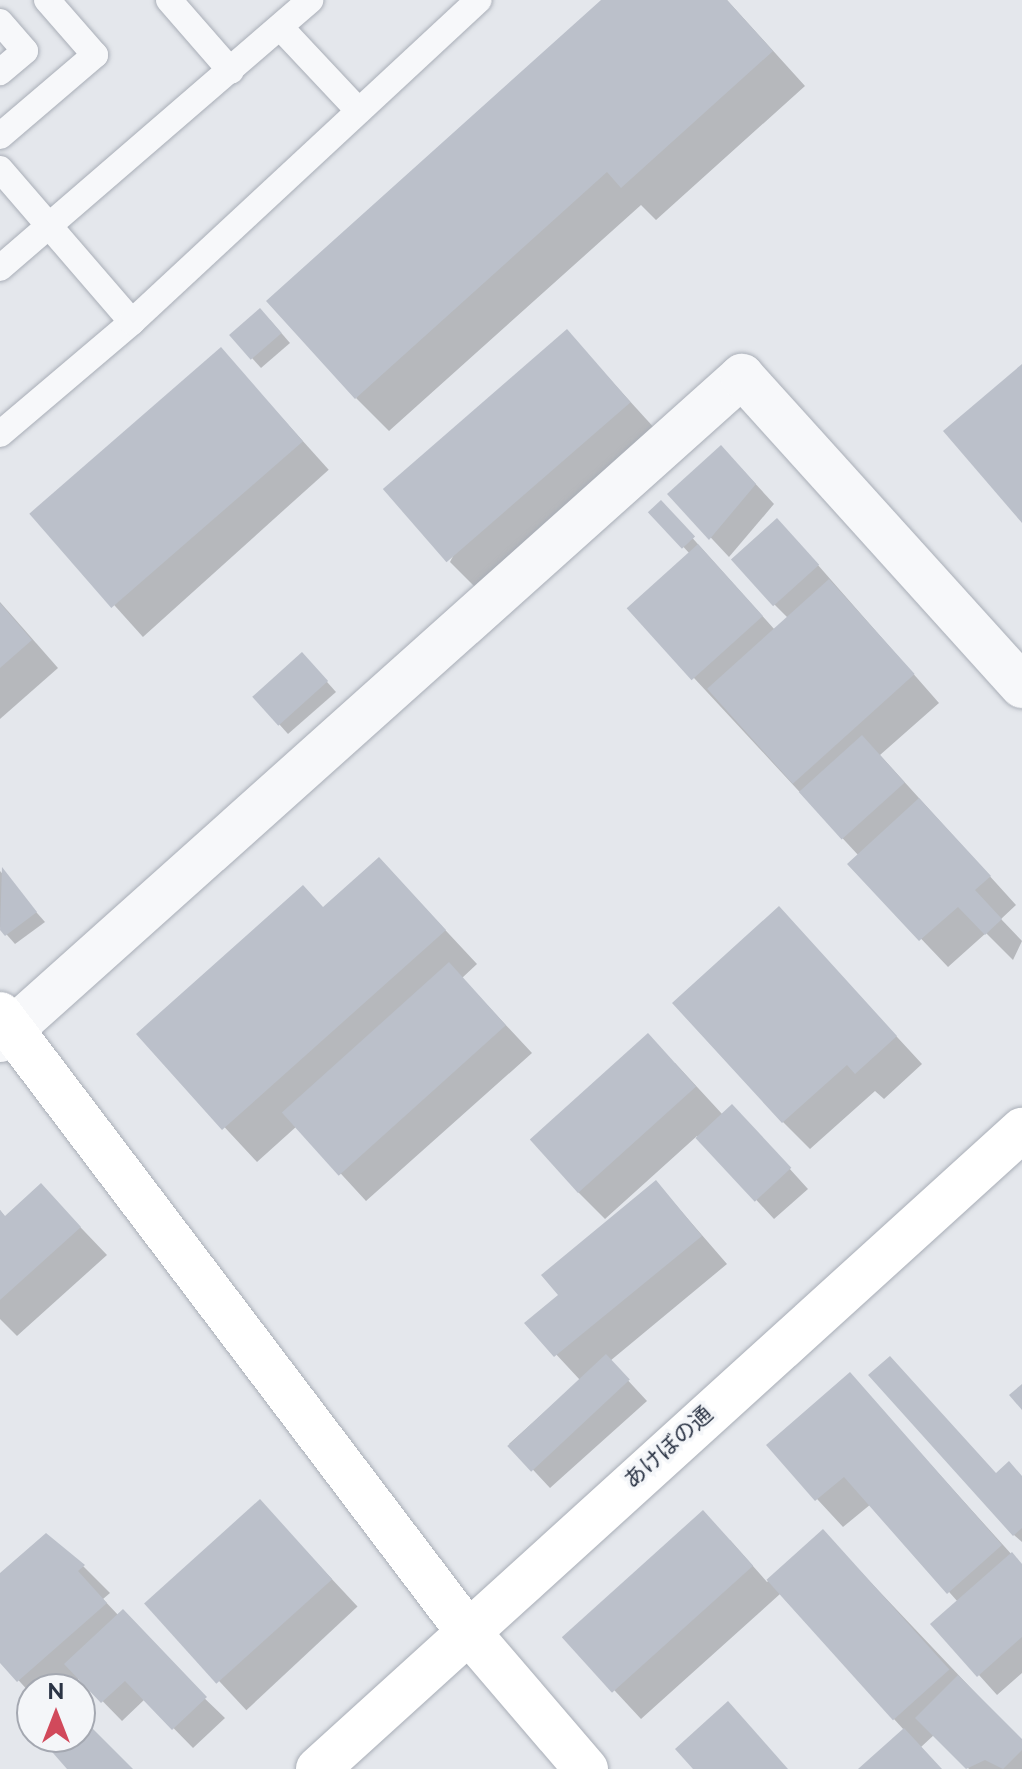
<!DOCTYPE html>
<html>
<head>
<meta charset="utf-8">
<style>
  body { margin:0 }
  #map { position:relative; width:1022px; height:1769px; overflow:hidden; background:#e4e7ec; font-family:Raleway,"Noto Sans JP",sans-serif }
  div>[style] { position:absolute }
  .shadow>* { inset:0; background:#0003; transform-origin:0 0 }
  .building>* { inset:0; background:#bbc0ca; transform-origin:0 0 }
  .roads { filter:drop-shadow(0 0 2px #a9aeb7) drop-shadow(0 0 2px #a9aeb7) }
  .lane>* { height:26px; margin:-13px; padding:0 13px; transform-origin:13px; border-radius:13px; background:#f7f8fa }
  .street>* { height:44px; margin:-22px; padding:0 22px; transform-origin:22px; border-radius:22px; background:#f7f8fa }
  .secondary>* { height:44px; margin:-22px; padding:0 22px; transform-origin:22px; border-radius:22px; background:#fff }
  span { translate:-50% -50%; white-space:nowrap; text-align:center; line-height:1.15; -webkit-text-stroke:7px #f4f6f9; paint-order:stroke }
  .street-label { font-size:22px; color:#2b3445 }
  .north { position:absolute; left:16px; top:1673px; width:80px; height:80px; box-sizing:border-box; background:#f4f6f9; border:2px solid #a4a8b1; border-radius:50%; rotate:0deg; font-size:22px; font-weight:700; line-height:32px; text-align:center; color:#2b3445 }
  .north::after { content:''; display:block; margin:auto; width:28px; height:36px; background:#d1495b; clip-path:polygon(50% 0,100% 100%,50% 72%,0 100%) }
</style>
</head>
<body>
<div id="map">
  <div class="shadow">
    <i style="clip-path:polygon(604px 0,727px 0,805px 86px,656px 220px,641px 205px,389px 431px,356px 398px)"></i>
    <i style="clip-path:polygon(270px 320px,290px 343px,261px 368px,252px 358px)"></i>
    <i style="clip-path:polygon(567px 332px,657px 431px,477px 589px,450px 562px)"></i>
    <i style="left:221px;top:350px;width:161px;height:250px;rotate:48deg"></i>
    <i style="clip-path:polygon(740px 467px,774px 504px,729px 557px,670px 494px)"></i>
    <i style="clip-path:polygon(651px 512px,670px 513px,775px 630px,788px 618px,774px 604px,796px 540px,939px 703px,880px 755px,1016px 905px,1001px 919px,1022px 941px,1013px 960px,986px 933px,948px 967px,850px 864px,859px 856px,694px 678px,690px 554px)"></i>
    <i style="clip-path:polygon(0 602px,58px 668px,0 719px)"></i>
    <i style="clip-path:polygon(311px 664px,336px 692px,288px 734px,279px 724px)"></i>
    <i style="clip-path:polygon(379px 859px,477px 964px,462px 978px,532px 1053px,366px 1201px,297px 1126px,257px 1162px,138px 1034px,324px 909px)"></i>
    <i style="clip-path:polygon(0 871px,45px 922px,15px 944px,0 927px)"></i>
    <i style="clip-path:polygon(779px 909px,922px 1064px,884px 1099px,875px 1091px,810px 1149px,783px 1122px)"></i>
    <i style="clip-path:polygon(675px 1063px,723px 1115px,751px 1126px,808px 1189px,774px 1219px,697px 1136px,605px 1219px,578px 1192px)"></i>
    <i style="clip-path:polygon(656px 1182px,727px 1264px,610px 1361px,647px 1401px,550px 1488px,509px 1444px,580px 1380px,527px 1323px,560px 1295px)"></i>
    <i style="clip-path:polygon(41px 1186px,107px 1255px,17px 1336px,0 1319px,0 1210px,6px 1218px)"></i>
    <i style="clip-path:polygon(850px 1375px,1022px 1566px,1022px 1673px,997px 1695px,933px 1624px,958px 1602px,871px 1504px,843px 1527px,768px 1446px)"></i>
    <i style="clip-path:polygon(997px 1475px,1022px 1477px,1022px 1542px,1014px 1535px)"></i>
    <i style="left:260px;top:1502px;width:143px;height:152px;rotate:47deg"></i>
    <i style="clip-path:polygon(823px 1532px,1022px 1742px,1022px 1769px,969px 1769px,935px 1734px,921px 1747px,941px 1769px,861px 1769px,904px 1730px,780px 1594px,641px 1719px,565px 1637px,730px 1540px,767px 1582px)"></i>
    <i style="clip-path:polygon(83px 1566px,110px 1593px,103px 1599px,119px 1616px,225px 1718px,193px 1748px,145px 1699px,122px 1721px,80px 1678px,67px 1689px,32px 1689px,32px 1695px,0 1660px,0 1576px)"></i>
  </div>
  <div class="building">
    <i style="clip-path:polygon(601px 0,727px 0,773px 51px,621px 188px,607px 172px,355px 399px,266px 301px)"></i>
    <i style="left:260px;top:308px;width:33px;height:41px;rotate:49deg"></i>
    <i style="left:567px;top:329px;width:97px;height:244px;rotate:49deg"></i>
    <i style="left:221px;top:347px;width:125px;height:254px;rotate:49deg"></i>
    <i style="clip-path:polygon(1022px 364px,1022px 523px,943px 431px)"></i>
    <i style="clip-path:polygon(721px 445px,756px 484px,709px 540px,667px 494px)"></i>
    <i style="left:661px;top:500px;width:50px;height:18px;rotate:47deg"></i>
    <i style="left:777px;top:518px;width:63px;height:62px;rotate:48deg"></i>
    <i style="left:698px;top:544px;width:97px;height:96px;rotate:48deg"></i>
    <i style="left:829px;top:579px;width:128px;height:164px;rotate:48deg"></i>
    <i style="clip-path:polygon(0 603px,32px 640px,0 668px)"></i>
    <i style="left:302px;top:652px;width:39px;height:67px;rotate:48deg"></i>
    <i style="left:862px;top:735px;width:64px;height:85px;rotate:48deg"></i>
    <i style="clip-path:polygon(919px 798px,991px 876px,975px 890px,1002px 919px,985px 935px,958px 907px,919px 941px,847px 864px)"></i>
    <i style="clip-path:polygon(379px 857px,446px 930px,222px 1130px,136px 1034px,303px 885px,323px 907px)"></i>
    <i style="clip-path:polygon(2px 867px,37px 912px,5px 936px,0 930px)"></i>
    <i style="clip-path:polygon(779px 906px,897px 1036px,855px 1074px,847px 1065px,782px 1123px,672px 1003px)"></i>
    <i style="left:449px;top:962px;width:85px;height:225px;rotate:48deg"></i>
    <i style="left:648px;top:1033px;width:72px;height:159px;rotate:48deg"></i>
    <i style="left:732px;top:1104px;width:87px;height:50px;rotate:47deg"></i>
    <i style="clip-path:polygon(656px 1180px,702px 1236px,554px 1357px,524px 1323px,558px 1295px,541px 1275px)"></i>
    <i style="clip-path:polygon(41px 1183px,81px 1227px,0 1300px,0 1210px,5px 1216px)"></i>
    <i style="left:606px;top:1354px;width:35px;height:135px;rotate:47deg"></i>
    <i style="clip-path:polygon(890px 1356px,996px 1473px,1009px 1461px,1022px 1476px,1022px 1528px,1013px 1536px,868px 1375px)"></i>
    <i style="clip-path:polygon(850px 1372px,1002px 1545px,947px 1594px,844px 1477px,815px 1501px,766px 1445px)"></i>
    <i style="clip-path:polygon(1022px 1384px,1022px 1410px,1009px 1395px)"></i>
    <i style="left:260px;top:1499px;width:108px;height:156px;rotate:48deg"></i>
    <i style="left:703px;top:1510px;width:75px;height:190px;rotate:48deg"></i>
    <i style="left:823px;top:1529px;width:189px;height:76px;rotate:48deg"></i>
    <i style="clip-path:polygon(46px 1533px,85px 1565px,78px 1571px,107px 1603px,17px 1682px,0 1663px,0 1573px)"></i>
    <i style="clip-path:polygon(1012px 1552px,1022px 1564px,1022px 1637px,977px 1677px,930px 1624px)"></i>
    <i style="clip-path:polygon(123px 1609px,207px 1697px,172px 1730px,125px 1681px,101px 1703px,64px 1664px)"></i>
    <i style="clip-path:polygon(958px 1675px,1022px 1739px,1022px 1750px,1003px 1769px,985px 1760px,966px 1769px,915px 1718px)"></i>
    <i style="clip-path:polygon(728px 1701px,788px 1769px,693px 1769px,675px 1749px)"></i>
    <i style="clip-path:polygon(80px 1716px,133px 1769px,67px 1769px,39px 1737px,80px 1737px)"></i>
    <i style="clip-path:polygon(904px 1728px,942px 1769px,858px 1769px)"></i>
  </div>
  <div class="roads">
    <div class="lane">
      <i style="left:169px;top:0;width:94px;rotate:48.9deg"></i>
      <i style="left:0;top:22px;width:38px;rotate:49deg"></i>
      <i style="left:25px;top:51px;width:33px;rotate:140deg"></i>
      <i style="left:280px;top:27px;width:115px;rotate:46.8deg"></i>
      <i style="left:0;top:136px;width:125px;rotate:-40.5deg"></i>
      <i style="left:95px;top:55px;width:73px;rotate:-131.1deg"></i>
      <i style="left:0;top:169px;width:202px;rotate:49.2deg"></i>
      <i style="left:0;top:268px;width:410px;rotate:-40.8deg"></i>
      <i style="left:0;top:434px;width:173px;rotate:-40.3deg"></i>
      <i style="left:132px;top:322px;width:473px;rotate:-42.9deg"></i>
    </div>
    <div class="street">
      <i style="left:0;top:1040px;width:996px;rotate:-41.82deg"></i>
      <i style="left:742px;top:376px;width:418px;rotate:47.9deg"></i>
    </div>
    <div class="secondary">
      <i style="left:0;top:1014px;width:770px;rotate:52.86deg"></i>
      <i style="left:465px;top:1628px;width:186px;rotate:49.4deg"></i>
      <i style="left:318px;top:1769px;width:951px;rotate:-42.23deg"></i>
    </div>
  </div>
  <div class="street-label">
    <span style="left:668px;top:1447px;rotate:-42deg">あけぼの通</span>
  </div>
  <div class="north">N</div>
</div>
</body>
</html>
